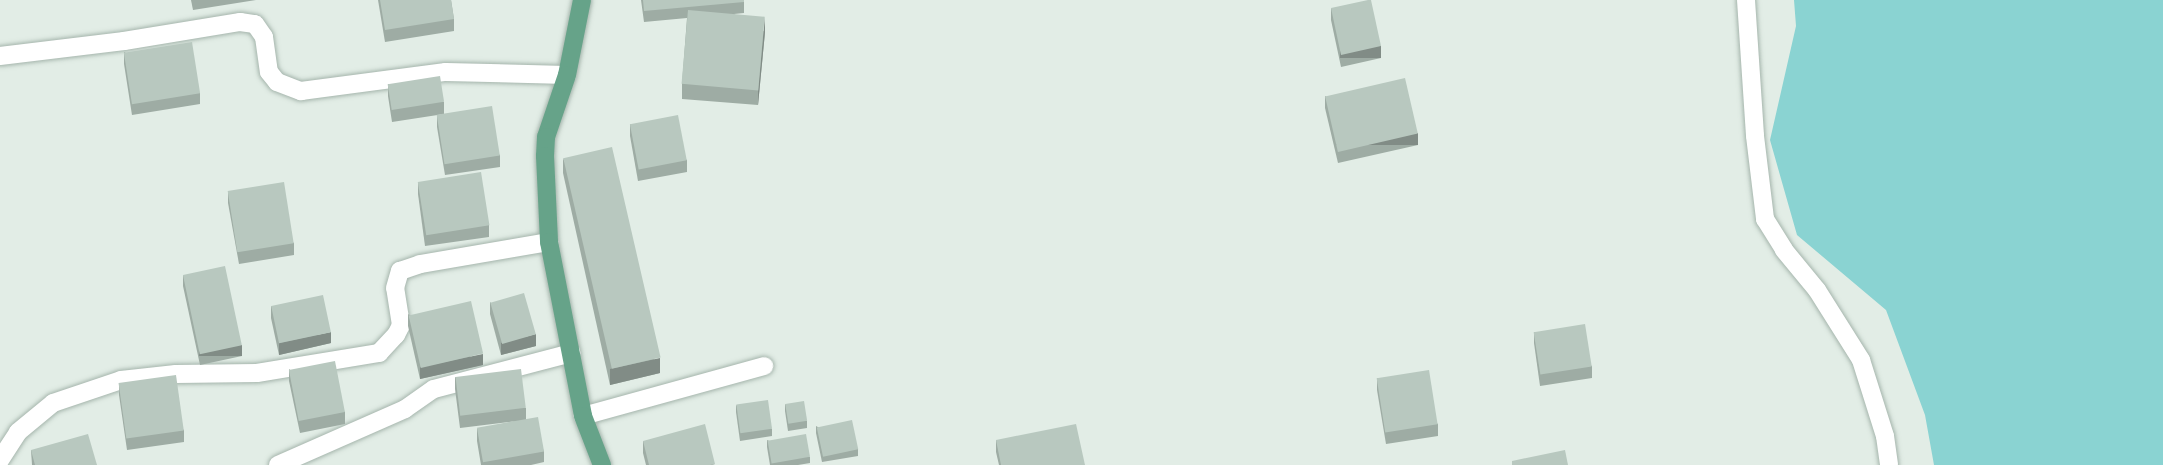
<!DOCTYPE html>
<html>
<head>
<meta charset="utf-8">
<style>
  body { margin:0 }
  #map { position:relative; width:2163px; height:465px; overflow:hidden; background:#e2ede6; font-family:Montserrat,sans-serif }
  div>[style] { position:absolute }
  .water>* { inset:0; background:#8ad3d2 }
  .roads { filter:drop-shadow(0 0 2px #a5b5ac) drop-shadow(0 0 2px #a5b5ac) }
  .minor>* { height:18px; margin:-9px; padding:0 9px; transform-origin:9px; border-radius:9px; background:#fff }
  .major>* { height:18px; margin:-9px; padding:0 9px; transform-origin:9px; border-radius:9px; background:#66a389 }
  .wall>* { inset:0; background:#9eaca4 }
  .shaded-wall>* { inset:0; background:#818c86; transform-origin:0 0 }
  .building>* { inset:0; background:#b8c8bf; transform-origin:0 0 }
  span { translate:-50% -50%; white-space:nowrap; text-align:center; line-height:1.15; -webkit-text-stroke:4.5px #f3f9f5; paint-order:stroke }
</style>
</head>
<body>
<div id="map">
  <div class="water">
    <i style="clip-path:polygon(1794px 0,2163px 0,2163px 465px,1934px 465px,1925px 415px,1886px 310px,1797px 235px,1770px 140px,1796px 26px)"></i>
  </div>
  <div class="roads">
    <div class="minor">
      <i style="left:1746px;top:0;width:136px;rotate:86.2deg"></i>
      <i style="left:1755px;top:136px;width:84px;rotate:83.1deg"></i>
      <i style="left:1765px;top:219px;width:36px;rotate:58deg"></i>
      <i style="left:1784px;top:250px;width:52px;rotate:50.5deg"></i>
      <i style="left:1817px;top:290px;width:83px;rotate:57.8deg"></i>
      <i style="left:1861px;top:360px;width:80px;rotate:72.5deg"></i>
      <i style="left:1885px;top:436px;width:29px;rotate:82deg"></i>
      <i style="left:0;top:56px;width:125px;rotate:-6.9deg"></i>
      <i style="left:124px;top:41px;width:118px;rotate:-9.3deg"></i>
      <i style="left:240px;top:22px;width:15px;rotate:8deg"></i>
      <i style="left:255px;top:24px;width:16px;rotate:55deg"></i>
      <i style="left:264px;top:37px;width:35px;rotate:82deg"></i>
      <i style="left:269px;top:72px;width:13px;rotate:51deg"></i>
      <i style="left:277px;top:82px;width:26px;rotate:21deg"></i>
      <i style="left:301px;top:91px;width:146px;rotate:-7.5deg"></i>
      <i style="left:446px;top:72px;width:121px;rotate:1.4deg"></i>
      <i style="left:583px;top:416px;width:188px;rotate:-15.4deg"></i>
      <i style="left:0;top:460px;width:33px;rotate:-57deg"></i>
      <i style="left:18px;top:432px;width:45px;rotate:-39.6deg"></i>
      <i style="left:53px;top:403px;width:72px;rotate:-18.7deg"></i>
      <i style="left:121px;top:380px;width:55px;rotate:-6.2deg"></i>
      <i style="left:176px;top:374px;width:81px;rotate:-0.7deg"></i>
      <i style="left:257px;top:373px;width:124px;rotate:-9.3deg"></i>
      <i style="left:379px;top:353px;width:25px;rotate:-47deg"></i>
      <i style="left:396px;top:335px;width:11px;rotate:-63deg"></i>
      <i style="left:401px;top:325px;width:37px;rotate:-99deg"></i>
      <i style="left:395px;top:288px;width:18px;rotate:-74deg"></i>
      <i style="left:400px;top:271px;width:21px;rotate:-19deg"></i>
      <i style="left:420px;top:264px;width:131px;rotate:-9.7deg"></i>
      <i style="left:278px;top:465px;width:139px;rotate:-23.8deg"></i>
      <i style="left:405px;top:409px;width:35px;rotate:-35deg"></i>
      <i style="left:434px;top:389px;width:142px;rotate:-14.7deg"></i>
    </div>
    <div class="major">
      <i style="left:582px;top:0;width:76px;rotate:101.3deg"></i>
      <i style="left:567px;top:75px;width:65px;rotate:108.7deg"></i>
      <i style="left:546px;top:137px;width:19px;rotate:93deg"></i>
      <i style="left:545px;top:156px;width:86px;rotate:87.3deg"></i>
      <i style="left:549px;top:242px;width:177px;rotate:78.9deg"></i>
      <i style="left:583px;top:416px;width:53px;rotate:68.8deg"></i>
    </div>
  </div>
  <div class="wall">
    <i style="clip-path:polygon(191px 0,256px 0,193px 10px)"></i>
    <i style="clip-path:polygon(378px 0,451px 0,454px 19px,454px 31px,385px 42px)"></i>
    <i style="clip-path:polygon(641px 0,744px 0,744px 13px,734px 14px,765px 32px,758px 105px,682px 99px,682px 84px,687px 18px,644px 22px)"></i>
    <i style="clip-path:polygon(1331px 8px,1381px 58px,1341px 67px,1331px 20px)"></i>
    <i style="clip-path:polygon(124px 52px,200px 93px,200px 104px,132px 115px,124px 64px)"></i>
    <i style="clip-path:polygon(388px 84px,444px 102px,444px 114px,392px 122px,388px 96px)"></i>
    <i style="clip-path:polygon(1325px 96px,1418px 145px,1338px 163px,1325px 108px)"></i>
    <i style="clip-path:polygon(437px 115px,500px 155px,500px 167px,445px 175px,437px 127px)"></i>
    <i style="clip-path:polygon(630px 124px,687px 160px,687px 172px,638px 181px,630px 136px)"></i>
    <i style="clip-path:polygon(563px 158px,660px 373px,610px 385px,563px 173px)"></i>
    <i style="clip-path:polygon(418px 182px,489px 225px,489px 237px,425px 246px,418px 194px)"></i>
    <i style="clip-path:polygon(228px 192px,294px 243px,294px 255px,239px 264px,228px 203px)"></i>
    <i style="clip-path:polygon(183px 275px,242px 356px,200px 365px,183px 286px)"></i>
    <i style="clip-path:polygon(490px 302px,536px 346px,501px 355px,490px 314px)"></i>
    <i style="clip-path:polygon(271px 306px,331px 343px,279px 355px,271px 318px)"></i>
    <i style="clip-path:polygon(408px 314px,483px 365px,420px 379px,408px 326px)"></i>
    <i style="clip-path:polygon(1534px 332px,1592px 366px,1592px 378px,1540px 386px,1534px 343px)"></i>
    <i style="clip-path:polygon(289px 369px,345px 412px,345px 424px,300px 433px,289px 381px)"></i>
    <i style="clip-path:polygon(455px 377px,526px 408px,526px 419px,544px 451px,544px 462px,531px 465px,481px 465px,477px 441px,477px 429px,517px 421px,460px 428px,455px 389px)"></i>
    <i style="clip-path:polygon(1377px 378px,1438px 424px,1438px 436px,1386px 444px,1377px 390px)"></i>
    <i style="clip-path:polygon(119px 383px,184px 430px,184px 442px,127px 450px,119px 395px)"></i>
    <i style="clip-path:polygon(785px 404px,807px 421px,807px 428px,788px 431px,785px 411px)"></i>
    <i style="clip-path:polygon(736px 405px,772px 429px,772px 436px,740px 441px,736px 412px)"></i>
    <i style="clip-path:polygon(816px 426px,858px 449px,858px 456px,822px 462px,816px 433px)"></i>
    <i style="clip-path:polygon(767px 440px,810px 457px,810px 463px,798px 465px,770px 465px,767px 447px)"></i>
    <i style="clip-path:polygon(996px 440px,1085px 465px,999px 465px,996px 452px)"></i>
    <i style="clip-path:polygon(643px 441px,715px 465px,646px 465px,643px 453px)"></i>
    <i style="clip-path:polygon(31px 450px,97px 465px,32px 465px)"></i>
  </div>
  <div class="shaded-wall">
    <i style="clip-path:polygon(765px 17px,765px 32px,758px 105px,758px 90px)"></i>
    <i style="left:1381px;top:46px;width:12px;height:41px;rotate:90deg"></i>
    <i style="left:1418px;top:133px;width:12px;height:82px;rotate:90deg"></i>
    <i style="clip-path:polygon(331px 332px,331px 343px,279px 355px,279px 343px)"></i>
    <i style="clip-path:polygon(536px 334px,536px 346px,501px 355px,501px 343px)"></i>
    <i style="left:242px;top:345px;width:11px;height:43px;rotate:90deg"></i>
    <i style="clip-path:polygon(483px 354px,483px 365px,420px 379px,420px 367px)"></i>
    <i style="clip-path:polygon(660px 358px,660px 373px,610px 385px,610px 369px)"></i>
  </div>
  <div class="building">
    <i style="clip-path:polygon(380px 0,451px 0,454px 19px,385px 30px)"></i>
    <i style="clip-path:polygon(643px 0,744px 0,744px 2px,644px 11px)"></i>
    <i style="clip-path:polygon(1368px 0,1371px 0,1381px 46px,1341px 55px,1331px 8px)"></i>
    <i style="left:688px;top:10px;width:77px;height:74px;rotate:5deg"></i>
    <i style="left:192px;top:42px;width:52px;height:69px;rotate:81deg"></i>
    <i style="left:440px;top:76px;width:26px;height:53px;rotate:81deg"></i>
    <i style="left:1405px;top:78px;width:57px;height:82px;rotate:77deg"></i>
    <i style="left:492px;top:106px;width:50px;height:56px;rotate:81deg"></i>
    <i style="left:678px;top:115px;width:46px;height:49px;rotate:79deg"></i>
    <i style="left:612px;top:147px;width:216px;height:50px;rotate:77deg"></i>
    <i style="left:481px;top:172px;width:54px;height:64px;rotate:81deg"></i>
    <i style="left:284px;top:182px;width:62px;height:57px;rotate:81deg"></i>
    <i style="left:225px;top:266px;width:81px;height:43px;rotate:78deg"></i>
    <i style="left:524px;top:293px;width:43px;height:35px;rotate:74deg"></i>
    <i style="left:323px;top:295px;width:38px;height:53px;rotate:78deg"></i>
    <i style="left:471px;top:301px;width:54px;height:64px;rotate:77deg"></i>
    <i style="left:1585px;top:324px;width:43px;height:52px;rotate:81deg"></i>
    <i style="left:335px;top:361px;width:52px;height:47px;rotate:79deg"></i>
    <i style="left:521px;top:369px;width:39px;height:66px;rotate:83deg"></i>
    <i style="left:1429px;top:370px;width:55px;height:53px;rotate:81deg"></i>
    <i style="left:176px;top:375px;width:56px;height:58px;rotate:82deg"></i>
    <i style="left:768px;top:400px;width:29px;height:32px;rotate:82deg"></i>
    <i style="left:804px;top:401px;width:20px;height:19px;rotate:81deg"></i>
    <i style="left:538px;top:417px;width:35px;height:62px;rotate:80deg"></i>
    <i style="left:852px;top:420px;width:30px;height:36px;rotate:78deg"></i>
    <i style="clip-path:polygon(705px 424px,715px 464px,710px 465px,649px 465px,643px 441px)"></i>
    <i style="clip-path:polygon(1076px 424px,1085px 465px,1001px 465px,996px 440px)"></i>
    <i style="clip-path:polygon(88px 434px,97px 465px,35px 465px,31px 450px)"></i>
    <i style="left:806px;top:434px;width:23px;height:39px;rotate:80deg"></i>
    <i style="clip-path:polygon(1565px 450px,1568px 465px,1512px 465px,1512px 461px)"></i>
  </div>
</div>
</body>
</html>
